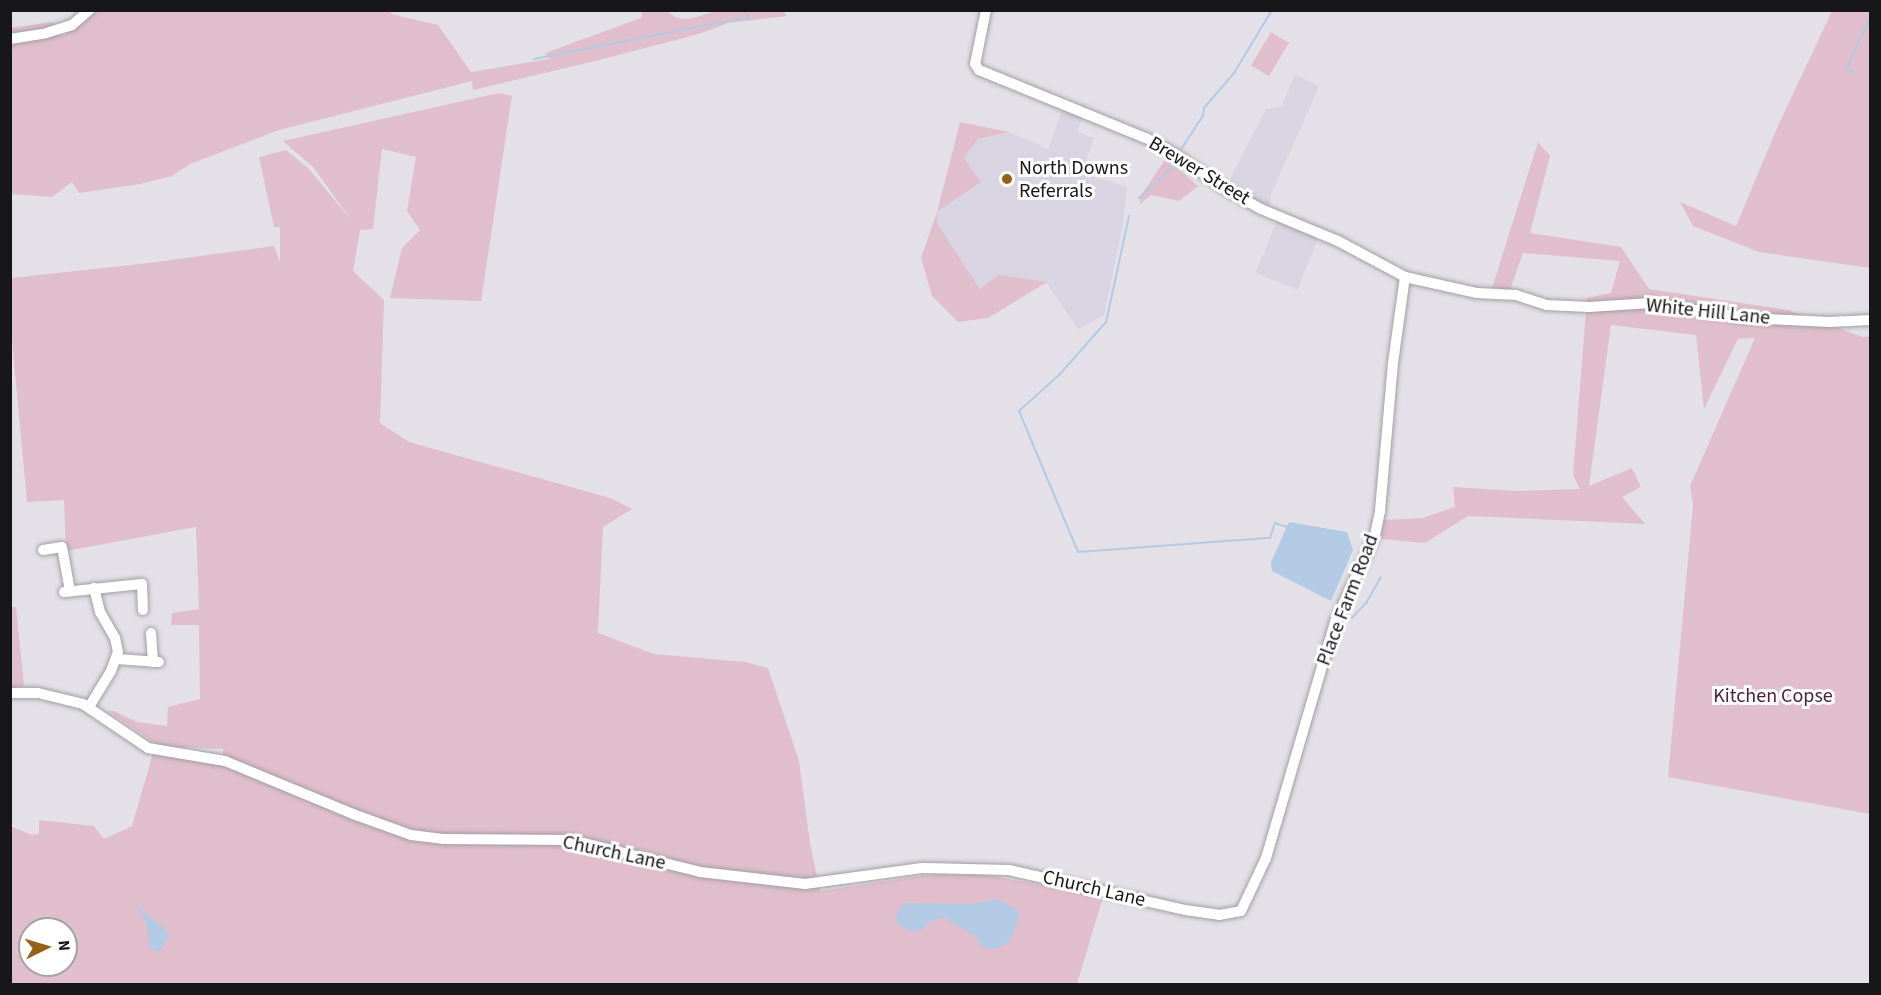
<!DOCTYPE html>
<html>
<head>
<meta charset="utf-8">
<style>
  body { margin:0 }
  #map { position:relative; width:1881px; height:995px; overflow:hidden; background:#e3e1e7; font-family:"Source Sans 3",sans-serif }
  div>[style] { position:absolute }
  .built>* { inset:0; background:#d8d4e1; transform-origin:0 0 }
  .green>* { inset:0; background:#e1becb; transform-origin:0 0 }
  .water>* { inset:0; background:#b2cae4 }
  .stream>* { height:2px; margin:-1px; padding:0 1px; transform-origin:1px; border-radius:1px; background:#b2cae4 }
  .roads { filter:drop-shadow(0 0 2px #a19fa5) drop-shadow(0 0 2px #a19fa5) }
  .minor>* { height:10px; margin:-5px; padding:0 5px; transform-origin:5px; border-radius:5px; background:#fff }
  .dots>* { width:16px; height:16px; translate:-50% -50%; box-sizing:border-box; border:3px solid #fff; border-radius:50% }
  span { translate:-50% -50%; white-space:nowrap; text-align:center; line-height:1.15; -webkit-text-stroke:6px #fff; paint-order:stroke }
  .poi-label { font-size:20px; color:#171618 }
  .left { translate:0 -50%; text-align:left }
  .street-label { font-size:20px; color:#171618 }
  .park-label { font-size:20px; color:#502136 }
  .frame { position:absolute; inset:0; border:12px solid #171618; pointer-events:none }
  .north { position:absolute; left:18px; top:917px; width:60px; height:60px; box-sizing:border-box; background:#fff; border:2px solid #a2a2a3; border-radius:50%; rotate:85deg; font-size:16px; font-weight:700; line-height:24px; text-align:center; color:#171618 }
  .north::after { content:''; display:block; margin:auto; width:21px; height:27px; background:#956116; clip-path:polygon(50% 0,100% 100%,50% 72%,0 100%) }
</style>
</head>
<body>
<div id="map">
  <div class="built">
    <i style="clip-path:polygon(1295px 74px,1319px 87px,1271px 194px,1270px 205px,1262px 205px,1225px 189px,1266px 109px,1282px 106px)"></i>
    <i style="clip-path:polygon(1063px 107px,1083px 114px,1077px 132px,1094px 138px,1082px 173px,1127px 187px,1123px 224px,1104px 315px,1078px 329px,1046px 282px,980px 289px,937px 223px,937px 212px,981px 182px,964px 158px,978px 139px,1009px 132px,1048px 149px)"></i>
    <i style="left:1277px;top:220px;width:45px;height:57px;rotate:22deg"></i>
  </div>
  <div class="green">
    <i style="clip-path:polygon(98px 10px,392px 11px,391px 14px,438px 25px,471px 72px,549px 59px,545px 53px,641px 18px,642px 11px,666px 11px,677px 18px,689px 19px,720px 10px,783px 11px,787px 16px,728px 23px,699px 34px,595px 61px,473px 90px,472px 81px,279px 130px,190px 164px,172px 176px,140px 184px,79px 193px,72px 182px,52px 197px,11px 194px,10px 28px,52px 22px,63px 36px)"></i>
    <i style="clip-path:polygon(1832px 11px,1870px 11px,1870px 268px,1759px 252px,1693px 226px,1680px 202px,1736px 226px,1777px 128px)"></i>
    <i style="left:1271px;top:32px;width:21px;height:39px;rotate:31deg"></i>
    <i style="clip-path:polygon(evenodd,499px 93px,512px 96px,481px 301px,390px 298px,402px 248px,420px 230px,407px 211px,416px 157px,382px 149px,373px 229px,360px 230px,353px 271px,384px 300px,380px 423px,409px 442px,610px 498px,632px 509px,603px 527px,598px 633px,654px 654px,745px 662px,768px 668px,799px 761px,810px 843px,820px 891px,927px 875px,983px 874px,1103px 897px,1077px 984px,11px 984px,10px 826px,32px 835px,39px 834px,39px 820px,94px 826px,104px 839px,132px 826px,153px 753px,223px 755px,223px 749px,159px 746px,108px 711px,114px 711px,137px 722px,167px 726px,168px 707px,200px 699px,199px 625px,171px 625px,172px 613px,199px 609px,196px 527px,66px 551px,64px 500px,27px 502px,11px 330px,11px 278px,149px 263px,274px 246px,280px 262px,280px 227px,274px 227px,259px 157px,286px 150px,309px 169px,351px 220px,314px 168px,283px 141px,499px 93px,30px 929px,66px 929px,66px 965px,30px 965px,30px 929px)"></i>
    <i style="clip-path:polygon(960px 122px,1009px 132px,978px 139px,964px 158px,981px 182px,937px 212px,937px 223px,980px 289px,998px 275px,1047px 282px,988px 318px,958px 322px,932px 296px,921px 258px,937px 212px)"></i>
    <i style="clip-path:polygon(1538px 142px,1550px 156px,1530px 233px,1621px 247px,1649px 289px,1788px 310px,1863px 337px,1870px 336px,1870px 814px,1668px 777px,1693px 505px,1690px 486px,1755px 338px,1738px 339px,1704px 409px,1696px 335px,1611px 325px,1589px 486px,1632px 468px,1641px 487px,1622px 497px,1645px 524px,1468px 516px,1425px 543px,1381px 539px,1384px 520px,1422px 518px,1455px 507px,1453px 487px,1515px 491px,1580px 489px,1573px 475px,1587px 298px,1611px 293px,1620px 261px,1523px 253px,1510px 290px,1492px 288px)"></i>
    <i style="clip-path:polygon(1166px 158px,1198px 186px,1179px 201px,1151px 195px,1140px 204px,1140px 197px)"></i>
    <i style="clip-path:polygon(11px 607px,16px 607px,24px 686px,11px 688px)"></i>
  </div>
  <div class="water">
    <i style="clip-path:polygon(1289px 522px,1347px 532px,1353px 550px,1331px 601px,1272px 571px,1271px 562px)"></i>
    <i style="clip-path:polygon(997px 899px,1017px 909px,1019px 916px,1012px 938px,1002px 947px,991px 949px,981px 945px,976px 937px,945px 918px,933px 920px,922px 929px,914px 932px,901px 927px,896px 921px,897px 913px,904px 903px,972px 904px)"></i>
    <i style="clip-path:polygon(134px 903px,168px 932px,169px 938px,159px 952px,150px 949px,146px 921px)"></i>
  </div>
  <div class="stream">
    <i style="left:534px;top:59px;width:219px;rotate:-11.1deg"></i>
    <i style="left:749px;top:17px;width:9px;rotate:-126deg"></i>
    <i style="left:1857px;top:72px;width:11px;rotate:-170deg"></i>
    <i style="left:1846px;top:70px;width:58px;rotate:-65.6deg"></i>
    <i style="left:1182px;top:148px;width:38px;rotate:-57deg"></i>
    <i style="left:1203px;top:116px;width:8px;rotate:-83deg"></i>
    <i style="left:1204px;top:108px;width:46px;rotate:-49.4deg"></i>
    <i style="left:1234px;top:73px;width:74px;rotate:-58.9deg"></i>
    <i style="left:1139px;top:198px;width:47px;rotate:-42.4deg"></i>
    <i style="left:1129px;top:216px;width:108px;rotate:102.2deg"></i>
    <i style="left:1106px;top:322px;width:69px;rotate:131.5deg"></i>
    <i style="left:1060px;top:374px;width:55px;rotate:137.9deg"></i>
    <i style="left:1019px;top:411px;width:153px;rotate:67.3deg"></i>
    <i style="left:1078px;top:552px;width:193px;rotate:-4.2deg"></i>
    <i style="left:1270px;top:538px;width:16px;rotate:-72deg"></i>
    <i style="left:1275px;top:523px;width:13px;rotate:18deg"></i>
    <i style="left:1352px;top:618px;width:21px;rotate:-47deg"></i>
    <i style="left:1366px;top:603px;width:30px;rotate:-60deg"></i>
  </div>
  <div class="roads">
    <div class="minor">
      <i style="left:986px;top:10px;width:55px;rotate:101.5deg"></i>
      <i style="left:975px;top:64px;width:7px;rotate:56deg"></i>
      <i style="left:979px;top:70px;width:180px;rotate:22.2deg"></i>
      <i style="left:1146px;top:138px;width:33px;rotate:29deg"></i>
      <i style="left:1175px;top:154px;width:61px;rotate:35deg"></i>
      <i style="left:1225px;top:189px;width:41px;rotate:29.1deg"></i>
      <i style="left:1261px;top:209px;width:83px;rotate:22.6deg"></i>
      <i style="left:1338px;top:241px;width:76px;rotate:28.2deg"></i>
      <i style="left:1405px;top:277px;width:74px;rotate:12.5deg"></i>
      <i style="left:1477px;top:293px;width:39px;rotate:3deg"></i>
      <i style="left:1516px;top:295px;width:32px;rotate:18deg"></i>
      <i style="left:1546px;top:305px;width:43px;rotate:2.7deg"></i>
      <i style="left:1589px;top:307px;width:62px;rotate:-3.7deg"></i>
      <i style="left:1651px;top:303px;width:96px;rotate:9deg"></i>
      <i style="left:1746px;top:318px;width:84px;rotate:2.7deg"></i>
      <i style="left:1830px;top:322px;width:40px;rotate:-2.9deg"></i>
      <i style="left:10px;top:39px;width:36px;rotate:-9deg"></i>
      <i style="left:46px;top:33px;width:27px;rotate:-17deg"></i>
      <i style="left:72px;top:25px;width:23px;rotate:-41deg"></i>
      <i style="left:43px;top:550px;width:19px;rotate:-9deg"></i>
      <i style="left:62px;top:547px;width:45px;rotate:79.7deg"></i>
      <i style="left:64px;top:592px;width:78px;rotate:-5.9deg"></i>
      <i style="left:142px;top:584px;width:26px;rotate:88deg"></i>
      <i style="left:151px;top:633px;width:29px;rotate:86deg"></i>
      <i style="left:117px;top:659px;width:42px;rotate:4.1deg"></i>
      <i style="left:10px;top:693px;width:28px"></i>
      <i style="left:38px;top:693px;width:46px;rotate:13.7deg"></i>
      <i style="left:83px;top:704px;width:78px;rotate:34.1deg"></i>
      <i style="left:148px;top:748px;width:78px;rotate:9.6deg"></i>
      <i style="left:225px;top:761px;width:139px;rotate:22.5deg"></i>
      <i style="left:353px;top:814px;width:62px;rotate:19.9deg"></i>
      <i style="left:411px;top:835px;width:32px;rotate:7deg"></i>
      <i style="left:443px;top:839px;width:129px;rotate:0.4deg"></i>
      <i style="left:572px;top:840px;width:132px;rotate:14deg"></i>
      <i style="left:700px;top:872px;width:106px;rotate:6.5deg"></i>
      <i style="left:805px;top:884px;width:118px;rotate:-7.8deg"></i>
      <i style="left:922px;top:868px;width:87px;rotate:1.3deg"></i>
      <i style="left:1009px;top:870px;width:180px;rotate:12.8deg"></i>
      <i style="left:1185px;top:910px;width:34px;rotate:8deg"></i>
      <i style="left:1219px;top:915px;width:22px;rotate:-10deg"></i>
      <i style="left:1241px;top:911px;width:59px;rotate:-64.7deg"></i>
      <i style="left:1266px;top:858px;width:246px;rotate:-73.7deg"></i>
      <i style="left:1335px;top:622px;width:96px;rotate:-65.3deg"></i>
      <i style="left:1375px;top:535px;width:25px;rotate:-78deg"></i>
      <i style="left:1380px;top:511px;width:149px;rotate:-85deg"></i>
      <i style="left:1393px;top:363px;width:87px;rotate:-82.1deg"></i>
      <i style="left:89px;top:707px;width:42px;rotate:-58.6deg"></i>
      <i style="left:111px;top:671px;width:20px;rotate:-70deg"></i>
      <i style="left:118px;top:652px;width:14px;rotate:-102deg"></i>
      <i style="left:115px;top:638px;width:30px;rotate:-120deg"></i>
      <i style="left:100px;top:612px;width:25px;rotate:-104deg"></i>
    </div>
  </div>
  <div class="dots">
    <i style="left:1007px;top:179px;background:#956116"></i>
  </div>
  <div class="poi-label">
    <span class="left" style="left:1019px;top:180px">North Downs<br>Referrals</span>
  </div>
  <div class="street-label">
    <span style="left:1199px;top:171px;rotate:31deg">Brewer Street</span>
    <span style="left:1708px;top:312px;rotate:6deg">White Hill Lane</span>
    <span style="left:1348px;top:600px;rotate:-69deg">Place Farm Road</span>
    <span style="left:614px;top:853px;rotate:12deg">Church Lane</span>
    <span style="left:1094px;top:889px;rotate:13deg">Church Lane</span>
  </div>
  <div class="park-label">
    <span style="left:1773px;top:696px">Kitchen Copse</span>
  </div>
  <div class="frame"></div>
  <div class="north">N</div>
</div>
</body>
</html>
